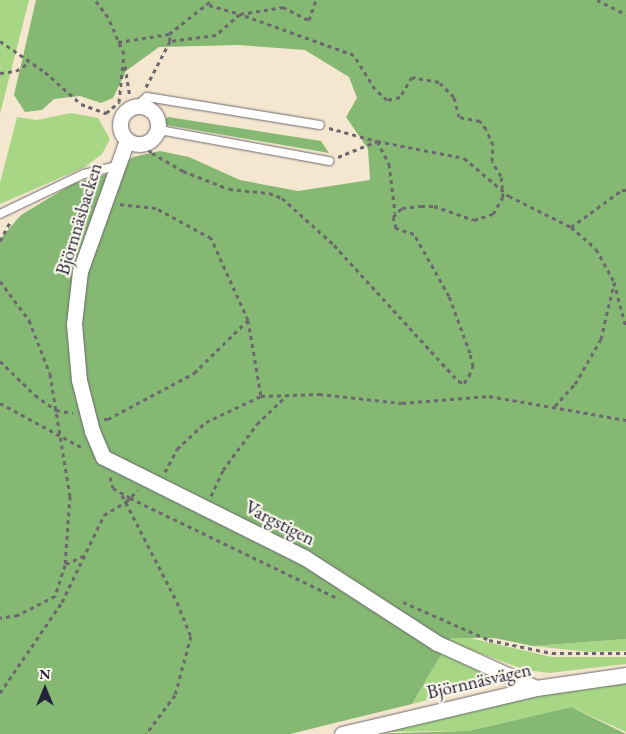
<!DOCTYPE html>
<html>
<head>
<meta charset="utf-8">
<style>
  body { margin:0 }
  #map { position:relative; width:626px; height:734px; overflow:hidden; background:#f5e7cf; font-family:"EB Garamond",serif }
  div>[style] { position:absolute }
  .green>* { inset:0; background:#a7d785 }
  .forest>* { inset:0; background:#85b872 }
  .path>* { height:3px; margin-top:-1.5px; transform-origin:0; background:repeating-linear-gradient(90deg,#6c676f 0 4px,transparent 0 8px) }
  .roads { filter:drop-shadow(0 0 1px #6c676f) drop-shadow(0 0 1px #6c676f) }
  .lane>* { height:8px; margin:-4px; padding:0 4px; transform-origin:4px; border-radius:4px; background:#fff }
  .street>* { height:15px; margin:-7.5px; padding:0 7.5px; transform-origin:7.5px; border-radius:7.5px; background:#fff }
  .street>.ring { margin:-7.5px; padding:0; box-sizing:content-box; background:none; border:15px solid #fff; border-radius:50% }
  span { translate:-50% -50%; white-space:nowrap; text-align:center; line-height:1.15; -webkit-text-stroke:4.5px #fbf7ec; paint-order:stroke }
  .street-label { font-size:19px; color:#22223b }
  .north { position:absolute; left:20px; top:664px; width:50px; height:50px; -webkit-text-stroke:4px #fbf7ec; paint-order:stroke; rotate:0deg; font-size:14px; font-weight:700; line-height:20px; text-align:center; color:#22223b }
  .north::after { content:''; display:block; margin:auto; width:18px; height:22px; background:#22223b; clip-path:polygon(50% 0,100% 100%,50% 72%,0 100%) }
</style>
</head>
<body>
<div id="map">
  <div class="green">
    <i style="clip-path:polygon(0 0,29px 0,0 114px)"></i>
    <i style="clip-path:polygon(71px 113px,98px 118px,110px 139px,102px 154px,85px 167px,0 204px,0 183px,17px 117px,37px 120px)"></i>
    <i style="clip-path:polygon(451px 638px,470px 638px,552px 657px,626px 657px,626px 664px,549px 673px,526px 670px,465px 648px,450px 641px)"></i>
    <i style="clip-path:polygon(626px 639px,626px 651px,590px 652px,533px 646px)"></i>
    <i style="clip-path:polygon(444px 650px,498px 677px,497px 682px,412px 704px)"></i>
    <i style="clip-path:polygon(626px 681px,626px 732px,571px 707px,468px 731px,371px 732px,555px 690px)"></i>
  </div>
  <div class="forest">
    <i style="clip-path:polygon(36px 0,626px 0,626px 639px,533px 646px,494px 638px,451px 638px,412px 704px,290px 734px,0 734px,0 239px,21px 215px,74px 183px,108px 174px,133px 157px,160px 151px,189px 157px,240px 180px,298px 191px,370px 180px,368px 149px,346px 117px,357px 98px,349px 77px,305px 50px,238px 45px,159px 47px,126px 71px,113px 98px,101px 103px,80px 96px,54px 99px,42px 110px,25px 112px,14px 95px)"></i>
    <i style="clip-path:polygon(168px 117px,321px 141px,329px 153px,166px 125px,164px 120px)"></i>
    <i style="clip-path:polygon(571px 707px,626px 734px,363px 734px,468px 731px)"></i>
  </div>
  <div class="path">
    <i style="left:597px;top:0;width:32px;rotate:26deg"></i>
    <i style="left:209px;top:5px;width:32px;rotate:16deg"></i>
    <i style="left:240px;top:14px;width:44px;rotate:-9.2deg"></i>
    <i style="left:283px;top:7px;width:29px;rotate:27deg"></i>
    <i style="left:309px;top:20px;width:21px;rotate:-71deg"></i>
    <i style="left:0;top:41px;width:55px;rotate:34.6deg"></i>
    <i style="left:45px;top:72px;width:48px;rotate:41.6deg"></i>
    <i style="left:81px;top:104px;width:27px;rotate:20deg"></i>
    <i style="left:106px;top:113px;width:17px;rotate:-40deg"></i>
    <i style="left:119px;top:102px;width:48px;rotate:-84.1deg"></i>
    <i style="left:124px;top:54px;width:40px;rotate:-113.4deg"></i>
    <i style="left:108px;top:17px;width:21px;rotate:-127deg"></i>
    <i style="left:118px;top:42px;width:52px;rotate:-8.9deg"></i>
    <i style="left:125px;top:66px;width:31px;rotate:81deg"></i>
    <i style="left:0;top:73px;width:16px;rotate:-7deg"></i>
    <i style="left:16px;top:71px;width:15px;rotate:-32deg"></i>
    <i style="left:146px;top:87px;width:52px;rotate:-62.4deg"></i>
    <i style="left:329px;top:128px;width:50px;rotate:15.2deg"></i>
    <i style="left:377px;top:141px;width:26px;rotate:62deg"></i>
    <i style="left:389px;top:164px;width:49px;rotate:83deg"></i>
    <i style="left:143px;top:144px;width:13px;rotate:45deg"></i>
    <i style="left:152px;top:153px;width:36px;rotate:30deg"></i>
    <i style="left:183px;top:171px;width:49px;rotate:21.4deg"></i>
    <i style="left:229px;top:189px;width:40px;rotate:5.7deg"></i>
    <i style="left:269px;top:193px;width:14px;rotate:21deg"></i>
    <i style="left:282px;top:198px;width:70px;rotate:42.1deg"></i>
    <i style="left:334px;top:245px;width:184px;rotate:47.6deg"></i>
    <i style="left:458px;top:381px;width:6px;rotate:18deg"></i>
    <i style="left:464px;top:383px;width:9px;rotate:-54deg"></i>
    <i style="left:469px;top:376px;width:11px;rotate:-68deg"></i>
    <i style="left:473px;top:366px;width:13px;rotate:-103deg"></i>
    <i style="left:470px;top:353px;width:61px;rotate:-110.2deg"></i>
    <i style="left:449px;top:296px;width:71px;rotate:-119.4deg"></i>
    <i style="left:414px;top:234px;width:19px;rotate:-162deg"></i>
    <i style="left:396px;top:228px;width:11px;rotate:-105deg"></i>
    <i style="left:393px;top:217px;width:13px;rotate:-45deg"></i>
    <i style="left:402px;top:208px;width:19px;rotate:-6deg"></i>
    <i style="left:421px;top:206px;width:13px"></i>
    <i style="left:434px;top:206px;width:42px;rotate:19.3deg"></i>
    <i style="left:474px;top:220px;width:20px;rotate:-18deg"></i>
    <i style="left:493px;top:214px;width:20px;rotate:-60deg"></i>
    <i style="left:503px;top:197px;width:21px;rotate:-95deg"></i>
    <i style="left:501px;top:176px;width:17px;rotate:-121deg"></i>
    <i style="left:492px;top:161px;width:16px;rotate:-86deg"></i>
    <i style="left:493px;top:145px;width:17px;rotate:-114deg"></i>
    <i style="left:486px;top:129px;width:10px;rotate:-127deg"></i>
    <i style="left:480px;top:121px;width:21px;rotate:-169deg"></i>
    <i style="left:459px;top:117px;width:21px;rotate:-104deg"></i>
    <i style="left:454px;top:97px;width:21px;rotate:-135deg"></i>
    <i style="left:439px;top:82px;width:27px;rotate:-170deg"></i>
    <i style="left:412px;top:77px;width:23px;rotate:121deg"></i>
    <i style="left:400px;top:97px;width:13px;rotate:167deg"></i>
    <i style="left:387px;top:100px;width:16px;rotate:-137deg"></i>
    <i style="left:375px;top:89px;width:40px;rotate:-122deg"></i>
    <i style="left:354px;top:55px;width:121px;rotate:-160.2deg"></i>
    <i style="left:240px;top:14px;width:32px;rotate:139deg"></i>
    <i style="left:216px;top:35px;width:46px;rotate:172.6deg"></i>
    <i style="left:170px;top:41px;width:7px;rotate:-98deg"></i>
    <i style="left:169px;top:34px;width:55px;rotate:-38.3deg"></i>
    <i style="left:338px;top:157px;width:42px;rotate:-22.3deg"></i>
    <i style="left:377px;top:141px;width:89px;rotate:11.1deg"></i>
    <i style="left:464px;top:158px;width:59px;rotate:40.2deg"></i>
    <i style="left:509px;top:196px;width:69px;rotate:26.6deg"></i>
    <i style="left:571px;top:227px;width:33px;rotate:41deg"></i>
    <i style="left:596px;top:249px;width:38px;rotate:61deg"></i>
    <i style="left:614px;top:282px;width:48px;rotate:75.4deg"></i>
    <i style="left:571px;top:227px;width:63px;rotate:-36deg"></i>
    <i style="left:622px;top:190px;width:4px"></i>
    <i style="left:0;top:241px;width:21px;rotate:-62deg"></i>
    <i style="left:0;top:281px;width:49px;rotate:53.4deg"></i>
    <i style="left:29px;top:320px;width:58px;rotate:68.7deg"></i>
    <i style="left:50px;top:374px;width:124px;rotate:80.7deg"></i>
    <i style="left:70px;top:496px;width:69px;rotate:94.1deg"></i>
    <i style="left:65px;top:565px;width:33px;rotate:108deg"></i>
    <i style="left:55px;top:596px;width:42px;rotate:152.8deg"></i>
    <i style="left:18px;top:615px;width:18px;rotate:171deg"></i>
    <i style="left:248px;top:320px;width:77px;rotate:80.3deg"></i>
    <i style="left:0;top:361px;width:49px;rotate:44.2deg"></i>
    <i style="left:35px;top:395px;width:26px;rotate:36deg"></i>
    <i style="left:56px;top:410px;width:17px;rotate:10deg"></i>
    <i style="left:0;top:403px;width:94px;rotate:28.5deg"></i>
    <i style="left:555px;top:406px;width:30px;rotate:-48deg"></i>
    <i style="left:575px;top:384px;width:52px;rotate:-60deg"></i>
    <i style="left:601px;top:339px;width:57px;rotate:-76.9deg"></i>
    <i style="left:104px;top:419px;width:4px"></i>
    <i style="left:108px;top:419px;width:98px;rotate:-28.1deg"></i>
    <i style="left:194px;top:373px;width:76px;rotate:-44.5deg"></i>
    <i style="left:248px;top:320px;width:90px;rotate:-114.3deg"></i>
    <i style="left:211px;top:238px;width:63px;rotate:-151.4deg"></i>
    <i style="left:156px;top:208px;width:37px;rotate:-174deg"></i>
    <i style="left:165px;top:472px;width:26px;rotate:-62deg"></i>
    <i style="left:177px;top:449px;width:40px;rotate:-43deg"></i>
    <i style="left:206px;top:422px;width:61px;rotate:-25.3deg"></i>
    <i style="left:261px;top:396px;width:58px;rotate:-2deg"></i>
    <i style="left:319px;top:394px;width:83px;rotate:6.2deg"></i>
    <i style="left:402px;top:403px;width:87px;rotate:-4.6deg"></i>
    <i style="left:489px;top:396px;width:139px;rotate:9.9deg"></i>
    <i style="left:110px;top:477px;width:11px;rotate:75deg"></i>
    <i style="left:113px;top:488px;width:20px;rotate:30deg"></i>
    <i style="left:130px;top:498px;width:232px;rotate:25.8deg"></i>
    <i style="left:122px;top:495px;width:120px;rotate:62.8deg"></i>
    <i style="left:177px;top:602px;width:37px;rotate:68deg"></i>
    <i style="left:191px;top:636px;width:61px;rotate:105.2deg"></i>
    <i style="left:175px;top:695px;width:49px;rotate:126.6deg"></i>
    <i style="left:211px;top:496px;width:29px;rotate:-65deg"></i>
    <i style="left:223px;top:470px;width:57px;rotate:-53.5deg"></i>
    <i style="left:257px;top:424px;width:40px;rotate:-44deg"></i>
    <i style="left:66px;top:564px;width:21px;rotate:-25deg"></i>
    <i style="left:403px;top:602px;width:94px;rotate:23.8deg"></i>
    <i style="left:489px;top:640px;width:64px;rotate:11.7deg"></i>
    <i style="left:552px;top:653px;width:74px"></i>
    <i style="left:0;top:693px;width:110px;rotate:-55.7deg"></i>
    <i style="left:62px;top:602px;width:97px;rotate:-64.2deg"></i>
    <i style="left:104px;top:515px;width:26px;rotate:-31deg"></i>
    <i style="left:126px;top:502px;width:17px;rotate:-45deg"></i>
  </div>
  <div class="roads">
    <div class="lane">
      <i style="left:138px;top:105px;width:12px;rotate:-42deg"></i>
      <i style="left:147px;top:97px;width:175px;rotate:9.2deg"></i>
      <i style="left:156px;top:135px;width:10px;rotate:-24deg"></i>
      <i style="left:165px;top:131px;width:167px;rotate:10.4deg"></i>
      <i style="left:0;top:214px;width:93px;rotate:-25.5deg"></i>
      <i style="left:84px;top:174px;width:33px;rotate:-14deg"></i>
    </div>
    <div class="street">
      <i class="ring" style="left:120px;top:106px;width:23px;height:23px"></i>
      <i style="left:127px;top:140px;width:139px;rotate:109.7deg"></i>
      <i style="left:80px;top:271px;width:53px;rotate:96.5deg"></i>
      <i style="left:74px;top:324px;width:56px;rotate:84.9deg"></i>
      <i style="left:79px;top:380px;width:53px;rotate:75.7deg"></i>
      <i style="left:92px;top:431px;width:28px;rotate:67deg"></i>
      <i style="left:103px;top:457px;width:225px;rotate:26.5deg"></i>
      <i style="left:304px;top:557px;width:158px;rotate:32.9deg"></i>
      <i style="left:437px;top:643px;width:109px;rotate:24.4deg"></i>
      <i style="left:342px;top:734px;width:199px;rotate:-13.3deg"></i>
      <i style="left:536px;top:688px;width:91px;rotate:-8.2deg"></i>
    </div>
  </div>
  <div class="street-label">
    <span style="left:79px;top:219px;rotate:-73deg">Björnnäsbacken</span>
    <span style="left:280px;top:523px;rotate:27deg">Vargstigen</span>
    <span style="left:479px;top:681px;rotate:-13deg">Björnnäsvägen</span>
  </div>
  <div class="north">N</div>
</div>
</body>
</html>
